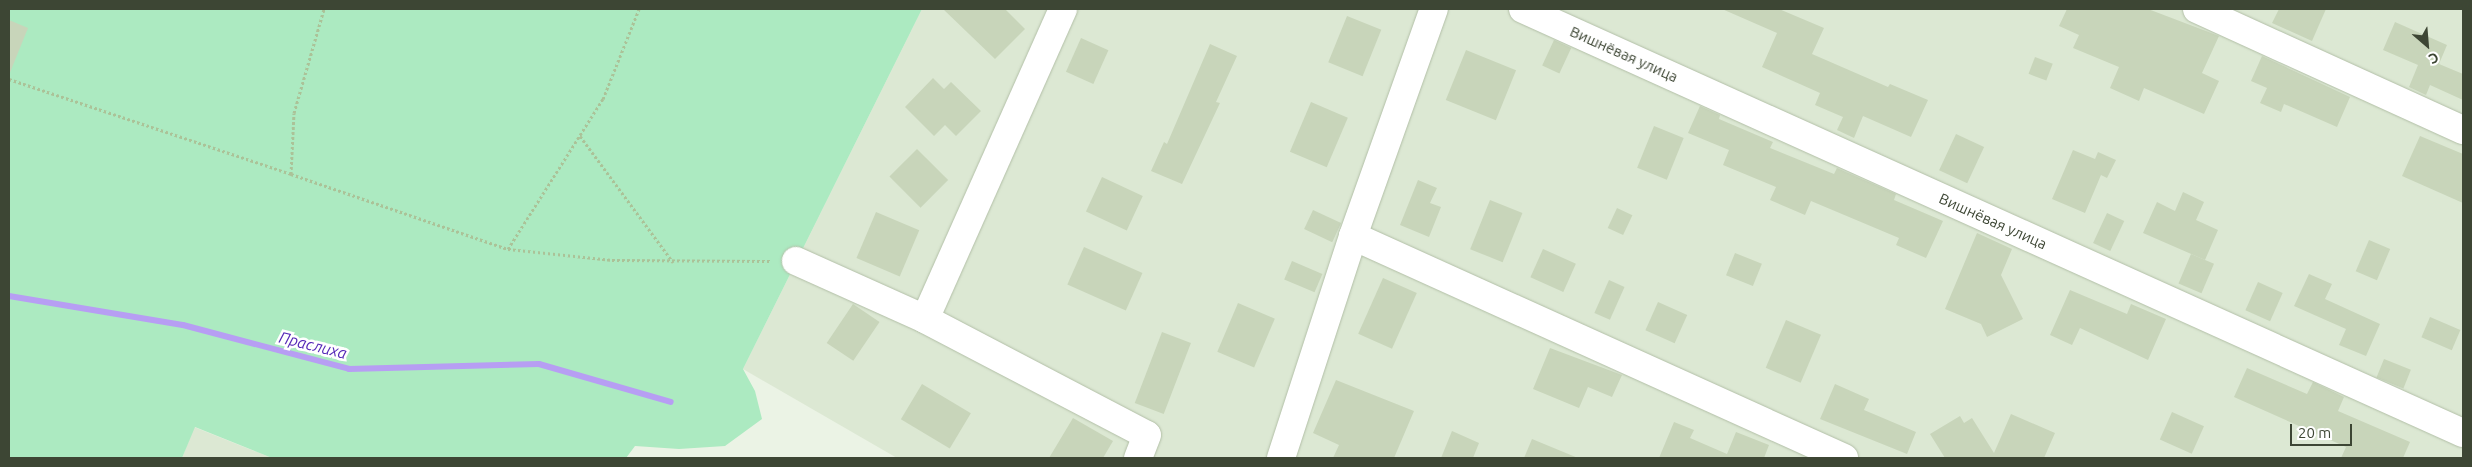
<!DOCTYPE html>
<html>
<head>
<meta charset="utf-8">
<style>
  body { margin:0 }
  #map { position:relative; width:2472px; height:467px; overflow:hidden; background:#ebf3e5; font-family:Ubuntu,sans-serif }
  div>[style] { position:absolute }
  .residential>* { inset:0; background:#dce8d3 }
  .green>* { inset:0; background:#aceac1 }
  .stream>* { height:6px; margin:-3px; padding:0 3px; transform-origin:3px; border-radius:3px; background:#b79ef3 }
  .building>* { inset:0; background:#c8d5ba; transform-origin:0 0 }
  .path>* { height:3px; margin-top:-1.5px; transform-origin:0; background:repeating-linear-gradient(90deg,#abc298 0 2.5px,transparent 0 5px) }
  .roads { filter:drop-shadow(0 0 1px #b2bfa7) drop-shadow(0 0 1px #b2bfa7) }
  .minor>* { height:28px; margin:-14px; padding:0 14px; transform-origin:14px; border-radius:14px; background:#fff }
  span { translate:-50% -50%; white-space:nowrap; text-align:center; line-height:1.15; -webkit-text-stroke:5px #fff; paint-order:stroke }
  .street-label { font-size:15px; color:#3d4634 }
  .water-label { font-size:16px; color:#5529b7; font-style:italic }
  .frame { position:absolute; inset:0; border:10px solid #3d4634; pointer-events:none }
  .north { position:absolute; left:2402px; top:20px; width:50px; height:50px; -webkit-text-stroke:4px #fff; paint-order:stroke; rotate:153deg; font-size:14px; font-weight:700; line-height:20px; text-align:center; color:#3d4634 }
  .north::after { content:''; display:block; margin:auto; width:18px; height:22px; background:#3d4634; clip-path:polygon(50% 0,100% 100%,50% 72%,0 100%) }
  .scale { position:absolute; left:2290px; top:424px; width:62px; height:22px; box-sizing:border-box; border:2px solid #3d4634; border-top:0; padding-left:6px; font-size:15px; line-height:18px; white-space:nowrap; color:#3d4634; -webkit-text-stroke:4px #fff; paint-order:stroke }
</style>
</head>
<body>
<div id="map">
  <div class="residential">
    <i style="clip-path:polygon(922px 9px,2463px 9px,2463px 458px,897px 458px,743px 369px)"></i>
    <i style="clip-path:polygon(194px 427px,272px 458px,182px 458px)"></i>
  </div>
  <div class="green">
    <i style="clip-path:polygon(9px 9px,922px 9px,743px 369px,755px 391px,762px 419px,725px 446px,679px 449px,635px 446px,626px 458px,272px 458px,195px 427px,182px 458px,9px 458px)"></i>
  </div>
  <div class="stream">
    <i style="left:9px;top:296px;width:176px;rotate:9.5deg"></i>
    <i style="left:183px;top:325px;width:172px;rotate:14.8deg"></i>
    <i style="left:349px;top:369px;width:190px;rotate:-1.5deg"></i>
    <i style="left:539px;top:364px;width:137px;rotate:16.1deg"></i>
  </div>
  <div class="building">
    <i style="clip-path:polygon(943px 9px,1005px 9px,1025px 29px,995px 59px)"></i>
    <i style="clip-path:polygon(1722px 9px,1779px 9px,1824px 28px,1812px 54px,1888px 87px,1890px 84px,1928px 100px,1911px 137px,1863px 116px,1854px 138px,1837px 130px,1843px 117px,1815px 105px,1820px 93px,1762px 67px,1777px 33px)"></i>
    <i style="clip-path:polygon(2067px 9px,2148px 9px,2219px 36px,2202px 73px,2219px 81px,2204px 114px,2144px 88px,2139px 101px,2110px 88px,2119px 67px,2073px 48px,2079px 35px,2059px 26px)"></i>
    <i style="clip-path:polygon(2279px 9px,2326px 9px,2312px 41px,2272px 23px)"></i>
    <i style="left:1347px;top:16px;width:37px;height:50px;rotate:22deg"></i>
    <i style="clip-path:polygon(9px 20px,28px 28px,9px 75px)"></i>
    <i style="clip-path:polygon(2395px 22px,2447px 45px,2439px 64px,2463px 74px,2463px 100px,2430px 85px,2426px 95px,2409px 87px,2418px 65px,2383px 50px)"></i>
    <i style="left:1081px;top:38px;width:30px;height:37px;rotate:24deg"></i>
    <i style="left:1554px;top:40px;width:19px;height:28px;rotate:25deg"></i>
    <i style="clip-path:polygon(1210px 44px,1237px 56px,1216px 102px,1220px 103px,1182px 184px,1151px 171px,1164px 142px,1167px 144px)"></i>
    <i style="left:1466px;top:50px;width:54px;height:54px;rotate:22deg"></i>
    <i style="clip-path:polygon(2262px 56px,2350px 97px,2337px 127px,2284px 104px,2281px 112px,2260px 103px,2267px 88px,2251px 81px)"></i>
    <i style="left:2035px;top:57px;width:19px;height:18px;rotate:21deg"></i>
    <i style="clip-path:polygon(933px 78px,944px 89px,951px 82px,981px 111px,956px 136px,945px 125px,934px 136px,905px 107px)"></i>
    <i style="left:1311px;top:102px;width:40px;height:54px;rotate:23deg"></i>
    <i style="clip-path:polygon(1700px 106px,1720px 115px,1719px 119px,1773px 142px,1770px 148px,1834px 174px,1837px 168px,1846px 172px,1896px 194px,1894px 200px,1943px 221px,1926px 258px,1896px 245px,1899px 238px,1811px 201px,1805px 215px,1770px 200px,1776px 187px,1723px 165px,1729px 150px,1688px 133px)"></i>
    <i style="left:1654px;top:126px;width:32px;height:45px;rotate:22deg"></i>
    <i style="left:1956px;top:134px;width:31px;height:40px;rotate:25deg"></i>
    <i style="clip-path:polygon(2420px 136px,2463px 154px,2463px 203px,2402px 176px)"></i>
    <i style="left:917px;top:149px;width:44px;height:39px;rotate:45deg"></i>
    <i style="clip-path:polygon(2073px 150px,2095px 159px,2098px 152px,2116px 160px,2107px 178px,2101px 175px,2085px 213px,2052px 199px)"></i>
    <i style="left:1102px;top:177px;width:45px;height:38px;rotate:25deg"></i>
    <i style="clip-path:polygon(1418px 180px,1437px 188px,1430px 203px,1441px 207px,1429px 237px,1400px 225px)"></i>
    <i style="clip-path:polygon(2183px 192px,2204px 202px,2196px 220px,2218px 230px,2205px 260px,2143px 233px,2157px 202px,2175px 211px)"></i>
    <i style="left:1490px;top:200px;width:35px;height:53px;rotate:22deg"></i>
    <i style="left:1617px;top:208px;width:17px;height:22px;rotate:25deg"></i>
    <i style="left:1313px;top:210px;width:31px;height:21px;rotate:25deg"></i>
    <i style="left:876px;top:212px;width:47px;height:50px;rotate:23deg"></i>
    <i style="left:2107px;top:213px;width:19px;height:33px;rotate:25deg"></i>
    <i style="clip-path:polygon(1977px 233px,2012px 249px,2001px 275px,2023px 319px,1987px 337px,1981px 324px,1945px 309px)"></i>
    <i style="left:2369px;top:240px;width:23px;height:34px;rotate:23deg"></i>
    <i style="left:1084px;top:247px;width:64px;height:41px;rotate:24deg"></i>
    <i style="left:1543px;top:249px;width:36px;height:31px;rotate:24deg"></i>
    <i style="left:1735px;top:253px;width:29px;height:24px;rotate:22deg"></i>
    <i style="left:2191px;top:254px;width:25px;height:32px;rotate:23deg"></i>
    <i style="left:1292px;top:261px;width:33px;height:20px;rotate:23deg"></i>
    <i style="clip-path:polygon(2309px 274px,2332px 284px,2325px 299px,2380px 324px,2366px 356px,2339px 345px,2346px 329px,2294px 306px)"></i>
    <i style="left:1383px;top:278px;width:37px;height:61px;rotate:24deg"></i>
    <i style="left:1609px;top:280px;width:17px;height:36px;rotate:24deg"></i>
    <i style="left:2258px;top:282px;width:27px;height:31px;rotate:24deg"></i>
    <i style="clip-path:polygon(2070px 290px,2127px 314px,2131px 304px,2166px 319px,2148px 360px,2080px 328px,2072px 345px,2050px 335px)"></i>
    <i style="left:1658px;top:302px;width:32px;height:31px;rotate:24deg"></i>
    <i style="left:1238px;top:303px;width:40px;height:53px;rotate:23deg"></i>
    <i style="left:853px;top:304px;width:32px;height:47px;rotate:34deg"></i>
    <i style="left:2430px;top:317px;width:33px;height:22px;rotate:23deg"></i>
    <i style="left:1786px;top:320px;width:38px;height:52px;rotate:23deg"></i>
    <i style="left:1162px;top:332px;width:31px;height:76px;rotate:21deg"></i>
    <i style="clip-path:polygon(1550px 348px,1622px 375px,1612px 397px,1588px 387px,1579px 408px,1533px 389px)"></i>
    <i style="left:2384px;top:359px;width:29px;height:20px;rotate:22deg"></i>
    <i style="clip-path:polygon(2247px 368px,2307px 394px,2313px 382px,2344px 397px,2338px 411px,2410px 442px,2403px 458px,2341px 458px,2346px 447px,2234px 397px)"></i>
    <i style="clip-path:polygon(1336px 380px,1414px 411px,1394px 458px,1333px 458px,1339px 445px,1313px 433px)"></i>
    <i style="left:922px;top:384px;width:57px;height:41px;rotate:31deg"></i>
    <i style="clip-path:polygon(1835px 384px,1869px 399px,1864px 410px,1916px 432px,1907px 454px,1820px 419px)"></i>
    <i style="left:2172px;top:412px;width:35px;height:30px;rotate:24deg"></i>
    <i style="clip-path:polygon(2011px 414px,2055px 433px,2044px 458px,1945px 458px,1930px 434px,1960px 416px,1964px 423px,1972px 418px,1994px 453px)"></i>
    <i style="clip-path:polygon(1073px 418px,1113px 441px,1103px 458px,1049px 458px)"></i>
    <i style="clip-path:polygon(1674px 422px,1694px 430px,1690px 438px,1727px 454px,1736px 432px,1769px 445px,1764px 458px,1659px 458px)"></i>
    <i style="clip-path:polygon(1452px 431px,1479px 443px,1473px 458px,1441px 458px)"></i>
    <i style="clip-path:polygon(1532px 439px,1578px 458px,1524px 458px)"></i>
  </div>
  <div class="path">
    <i style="left:9px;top:79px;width:298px;rotate:18.6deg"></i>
    <i style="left:291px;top:174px;width:61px;rotate:-87.2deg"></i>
    <i style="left:294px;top:113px;width:108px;rotate:-73.9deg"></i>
    <i style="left:580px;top:136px;width:157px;rotate:53.6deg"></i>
    <i style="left:291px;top:174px;width:230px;rotate:19.1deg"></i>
    <i style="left:508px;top:249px;width:105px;rotate:6deg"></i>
    <i style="left:612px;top:260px;width:160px;rotate:0.4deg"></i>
    <i style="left:508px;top:249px;width:178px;rotate:-57.7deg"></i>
    <i style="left:603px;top:99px;width:97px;rotate:-68.2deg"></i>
  </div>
  <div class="roads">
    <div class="minor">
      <i style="left:1063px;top:9px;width:339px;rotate:114deg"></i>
      <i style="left:925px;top:319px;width:250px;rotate:27.6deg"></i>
      <i style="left:1147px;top:435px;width:25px;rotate:111deg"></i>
      <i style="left:1523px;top:9px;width:1031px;rotate:24.28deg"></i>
      <i style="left:2197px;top:9px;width:292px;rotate:24.5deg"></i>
      <i style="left:1353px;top:236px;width:539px;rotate:24.33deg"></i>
      <i style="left:796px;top:261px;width:141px;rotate:24.2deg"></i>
      <i style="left:1281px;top:458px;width:233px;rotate:-72deg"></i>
      <i style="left:1353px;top:236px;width:241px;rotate:-70.4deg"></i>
    </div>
  </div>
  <div class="street-label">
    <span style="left:1624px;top:54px;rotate:24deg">Вишнёвая улица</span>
    <span style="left:1993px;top:221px;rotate:24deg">Вишнёвая улица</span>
  </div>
  <div class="water-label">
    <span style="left:313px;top:345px;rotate:14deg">Праслиха</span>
  </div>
  <div class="frame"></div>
  <div class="north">С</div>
  <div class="scale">20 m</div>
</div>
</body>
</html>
